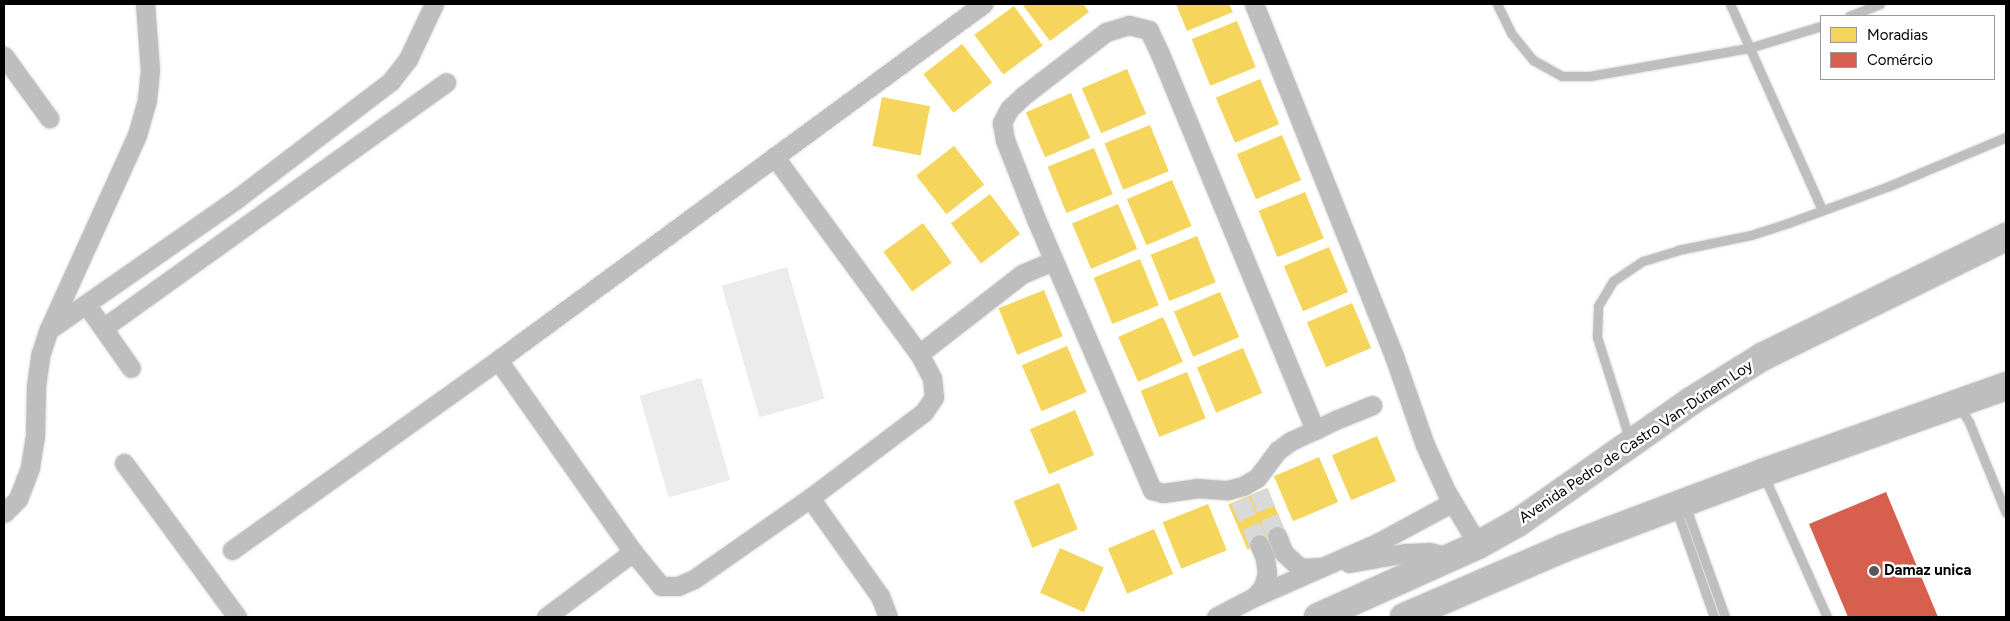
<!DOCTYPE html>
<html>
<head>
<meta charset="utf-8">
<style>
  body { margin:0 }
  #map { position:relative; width:2010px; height:621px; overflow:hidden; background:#fff; font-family:Figtree,sans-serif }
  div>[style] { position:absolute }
  .green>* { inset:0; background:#ececec; transform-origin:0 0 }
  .homes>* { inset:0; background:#f6d55c; transform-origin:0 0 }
  .shops>* { inset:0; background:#d6604d }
  .street-tunnel>* { height:19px; margin-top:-9.5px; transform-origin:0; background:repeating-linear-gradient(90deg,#d9d9d9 0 19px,transparent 0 28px) }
  .roads { filter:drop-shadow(0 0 1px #dbdbdb) drop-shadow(0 0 1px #dbdbdb) }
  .lane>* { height:9px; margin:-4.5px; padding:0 4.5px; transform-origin:4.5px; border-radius:4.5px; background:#bebebe }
  .street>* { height:19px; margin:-9.5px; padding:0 9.5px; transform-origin:9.5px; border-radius:9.5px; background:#bebebe }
  .highway>* { height:28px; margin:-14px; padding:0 14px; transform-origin:14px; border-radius:14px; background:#bebebe }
  .dots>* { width:14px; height:14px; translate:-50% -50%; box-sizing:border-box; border:2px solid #fff; border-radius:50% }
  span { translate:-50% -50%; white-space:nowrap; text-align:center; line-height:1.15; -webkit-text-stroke:5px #fff; paint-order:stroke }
  .street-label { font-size:15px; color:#000 }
  .poi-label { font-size:15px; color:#000; font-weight:700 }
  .left { translate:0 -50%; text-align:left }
  .frame { position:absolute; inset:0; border:5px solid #000; pointer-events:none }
  .legend { position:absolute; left:1820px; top:15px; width:175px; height:65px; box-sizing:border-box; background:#fff; border:1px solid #999; margin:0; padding:6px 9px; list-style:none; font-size:15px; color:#000 }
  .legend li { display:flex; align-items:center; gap:10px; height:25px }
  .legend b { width:25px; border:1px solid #999 }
</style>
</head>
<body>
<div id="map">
  <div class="green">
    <i style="left:787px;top:267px;width:137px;height:68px;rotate:74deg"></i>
    <i style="left:701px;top:378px;width:106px;height:64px;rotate:74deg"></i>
  </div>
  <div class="homes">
    <i style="clip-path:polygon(1022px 4px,1083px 4px,1089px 12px,1050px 41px)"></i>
    <i style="clip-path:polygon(1176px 4px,1229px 4px,1233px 12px,1187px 31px)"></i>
    <i style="left:1014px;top:6px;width:49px;height:49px;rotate:54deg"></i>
    <i style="left:1237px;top:21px;width:50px;height:49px;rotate:68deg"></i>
    <i style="left:962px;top:44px;width:49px;height:49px;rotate:52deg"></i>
    <i style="left:1127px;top:69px;width:49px;height:49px;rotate:67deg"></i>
    <i style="left:1260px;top:79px;width:49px;height:48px;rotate:67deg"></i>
    <i style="left:1071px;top:93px;width:49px;height:49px;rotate:67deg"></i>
    <i style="left:882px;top:97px;width:49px;height:50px;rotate:11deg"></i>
    <i style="left:1150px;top:125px;width:50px;height:49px;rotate:68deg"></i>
    <i style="left:1282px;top:135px;width:49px;height:49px;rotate:67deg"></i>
    <i style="left:954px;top:146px;width:49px;height:48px;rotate:52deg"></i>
    <i style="left:1094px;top:148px;width:50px;height:50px;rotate:68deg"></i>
    <i style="left:1172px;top:180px;width:50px;height:49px;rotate:67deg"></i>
    <i style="left:1305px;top:192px;width:50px;height:50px;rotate:68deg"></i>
    <i style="left:990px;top:194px;width:50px;height:49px;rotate:53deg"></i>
    <i style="left:1118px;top:204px;width:49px;height:50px;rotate:67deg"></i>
    <i style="left:923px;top:223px;width:49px;height:49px;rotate:54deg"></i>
    <i style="left:1197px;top:236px;width:50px;height:50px;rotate:68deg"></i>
    <i style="left:1329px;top:247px;width:49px;height:49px;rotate:67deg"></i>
    <i style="left:1140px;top:259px;width:50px;height:50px;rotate:68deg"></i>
    <i style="left:1044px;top:290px;width:50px;height:49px;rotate:68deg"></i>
    <i style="left:1220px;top:292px;width:49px;height:50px;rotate:67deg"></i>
    <i style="left:1352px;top:303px;width:49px;height:49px;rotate:67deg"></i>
    <i style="left:1163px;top:317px;width:49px;height:49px;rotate:66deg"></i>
    <i style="left:1067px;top:346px;width:50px;height:49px;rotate:67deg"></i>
    <i style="left:1243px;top:348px;width:49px;height:50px;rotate:67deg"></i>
    <i style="left:1187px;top:372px;width:50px;height:50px;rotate:68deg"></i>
    <i style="left:1075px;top:410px;width:49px;height:49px;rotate:67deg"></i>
    <i style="left:1377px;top:436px;width:49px;height:49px;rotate:67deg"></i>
    <i style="left:1319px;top:457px;width:49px;height:49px;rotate:67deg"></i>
    <i style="left:1059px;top:483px;width:50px;height:49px;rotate:68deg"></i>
    <i style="left:1267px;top:488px;width:49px;height:42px;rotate:67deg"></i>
    <i style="left:1208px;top:504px;width:50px;height:49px;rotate:68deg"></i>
    <i style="left:1154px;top:529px;width:49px;height:50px;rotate:67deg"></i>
    <i style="left:1060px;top:548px;width:48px;height:49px;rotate:24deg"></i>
  </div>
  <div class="shops">
    <i style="clip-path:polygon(1886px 492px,1938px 617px,1848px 617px,1809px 524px)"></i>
  </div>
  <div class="street-tunnel">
    <i style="left:1259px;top:491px;width:48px;rotate:68.2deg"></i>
    <i style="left:1240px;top:500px;width:48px;rotate:66.6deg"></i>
  </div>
  <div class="roads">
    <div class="lane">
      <i style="left:1497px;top:4px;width:32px;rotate:64deg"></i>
      <i style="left:1511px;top:33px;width:35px;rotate:51deg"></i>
      <i style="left:1533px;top:60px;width:33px;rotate:29deg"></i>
      <i style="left:1562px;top:76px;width:28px"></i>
      <i style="left:1590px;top:76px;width:161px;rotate:-10deg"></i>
      <i style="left:1749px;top:48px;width:75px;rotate:-17deg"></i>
      <i style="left:1730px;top:4px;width:226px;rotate:65.9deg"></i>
      <i style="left:1849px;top:16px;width:33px;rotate:-21deg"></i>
      <i style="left:1959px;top:406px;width:19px;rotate:58deg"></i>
      <i style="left:1969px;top:422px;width:98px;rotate:67.9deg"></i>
      <i style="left:1630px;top:441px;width:109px;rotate:-107.6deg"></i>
      <i style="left:1597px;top:337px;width:31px;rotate:-88deg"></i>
      <i style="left:1598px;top:306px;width:29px;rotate:-59deg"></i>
      <i style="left:1613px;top:281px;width:36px;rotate:-34deg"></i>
      <i style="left:1643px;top:261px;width:37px;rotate:-17deg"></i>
      <i style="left:1678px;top:250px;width:75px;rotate:-11.6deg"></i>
      <i style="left:1751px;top:235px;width:39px;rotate:-18deg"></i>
      <i style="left:1788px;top:223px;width:108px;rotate:-20.1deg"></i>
      <i style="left:1889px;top:186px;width:127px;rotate:-22.7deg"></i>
      <i style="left:1764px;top:476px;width:154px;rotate:65.9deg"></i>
      <i style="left:1685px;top:505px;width:119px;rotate:70.3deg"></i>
      <i style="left:1676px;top:509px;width:114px;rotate:70.6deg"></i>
    </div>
    <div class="street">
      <i style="left:1254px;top:4px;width:379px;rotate:68.3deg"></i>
      <i style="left:1394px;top:356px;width:94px;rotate:70.8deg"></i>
      <i style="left:1425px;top:445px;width:51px;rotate:65.5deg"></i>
      <i style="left:1446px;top:491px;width:63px;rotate:59.3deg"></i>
      <i style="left:4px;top:56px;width:77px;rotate:54deg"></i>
      <i style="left:86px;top:304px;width:78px;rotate:54.9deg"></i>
      <i style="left:103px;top:328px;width:422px;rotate:-35.6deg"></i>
      <i style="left:50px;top:329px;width:231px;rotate:-34.9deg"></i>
      <i style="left:239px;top:197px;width:191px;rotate:-37.3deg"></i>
      <i style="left:391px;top:81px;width:28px;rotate:-52deg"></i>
      <i style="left:408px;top:59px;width:61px;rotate:-64.7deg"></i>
      <i style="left:919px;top:354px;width:130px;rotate:-37.8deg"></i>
      <i style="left:1022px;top:274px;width:34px;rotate:-23deg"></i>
      <i style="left:498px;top:360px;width:235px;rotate:54.9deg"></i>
      <i style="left:633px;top:552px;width:44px;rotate:50.5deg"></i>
      <i style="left:661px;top:586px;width:17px"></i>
      <i style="left:678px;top:586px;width:17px;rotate:-24deg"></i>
      <i style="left:694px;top:579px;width:141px;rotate:-34.9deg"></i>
      <i style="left:810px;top:498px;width:143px;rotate:-37deg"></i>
      <i style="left:924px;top:412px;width:18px;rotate:-56deg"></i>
      <i style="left:934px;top:397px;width:19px;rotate:-96deg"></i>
      <i style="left:932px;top:378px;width:27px;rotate:-118deg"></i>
      <i style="left:919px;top:354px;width:245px;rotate:-126.2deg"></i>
      <i style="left:1315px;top:430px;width:407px;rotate:-112.4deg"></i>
      <i style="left:1160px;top:54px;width:26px;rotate:-115deg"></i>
      <i style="left:1149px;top:30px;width:21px;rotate:-166deg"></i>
      <i style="left:1129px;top:25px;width:24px;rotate:163deg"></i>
      <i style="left:1106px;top:32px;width:105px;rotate:142.4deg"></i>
      <i style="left:1023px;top:96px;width:19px;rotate:137deg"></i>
      <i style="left:1009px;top:109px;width:16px;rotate:117deg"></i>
      <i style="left:1002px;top:123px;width:17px;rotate:80deg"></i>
      <i style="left:1005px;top:140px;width:85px;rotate:68.6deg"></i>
      <i style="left:1036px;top:219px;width:295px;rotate:66.8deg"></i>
      <i style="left:1152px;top:490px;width:11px;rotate:15deg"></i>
      <i style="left:1163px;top:493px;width:34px;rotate:-8deg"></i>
      <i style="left:1197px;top:488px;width:31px;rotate:4deg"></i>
      <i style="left:1228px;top:490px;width:16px;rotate:-15deg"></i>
      <i style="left:1243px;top:486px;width:16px;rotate:-30deg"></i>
      <i style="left:1257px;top:478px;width:34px;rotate:-53deg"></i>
      <i style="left:1277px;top:451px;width:17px;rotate:-36deg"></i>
      <i style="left:1291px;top:441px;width:26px;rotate:-25deg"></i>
      <i style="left:1315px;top:430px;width:25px;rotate:-26deg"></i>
      <i style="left:1338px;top:419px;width:37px;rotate:-22deg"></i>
      <i style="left:124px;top:463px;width:191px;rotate:53.7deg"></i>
      <i style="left:810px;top:498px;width:120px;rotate:54.5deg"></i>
      <i style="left:880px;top:596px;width:22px;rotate:69deg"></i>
      <i style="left:4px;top:513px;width:20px;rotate:-45deg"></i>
      <i style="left:18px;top:499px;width:34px;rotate:-69deg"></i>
      <i style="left:30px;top:467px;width:30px;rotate:-81deg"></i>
      <i style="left:35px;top:437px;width:51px;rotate:-88.9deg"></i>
      <i style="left:36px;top:386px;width:30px;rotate:-82deg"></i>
      <i style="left:40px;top:356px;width:28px;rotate:-72deg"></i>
      <i style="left:49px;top:329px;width:213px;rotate:-65.6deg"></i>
      <i style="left:137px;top:135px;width:37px;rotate:-74deg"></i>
      <i style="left:147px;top:99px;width:29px;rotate:-84deg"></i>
      <i style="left:150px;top:70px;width:66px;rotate:-94.3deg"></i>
      <i style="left:1277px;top:536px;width:18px;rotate:68deg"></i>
      <i style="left:1284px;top:553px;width:18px;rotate:43deg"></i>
      <i style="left:1297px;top:565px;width:6px;rotate:31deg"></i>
      <i style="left:1302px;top:568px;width:18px;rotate:-3deg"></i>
      <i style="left:232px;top:550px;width:327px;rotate:-35.5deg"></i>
      <i style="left:498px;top:360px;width:602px;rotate:-36.28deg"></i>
      <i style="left:1349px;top:563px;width:58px;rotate:-10deg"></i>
      <i style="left:1406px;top:553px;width:23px;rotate:-2deg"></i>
      <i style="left:1429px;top:552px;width:21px;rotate:14deg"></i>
      <i style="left:1254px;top:597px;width:134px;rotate:-23.7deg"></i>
      <i style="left:1377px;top:543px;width:86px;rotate:-28.3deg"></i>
      <i style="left:546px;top:617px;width:109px;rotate:-36.8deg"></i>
      <i style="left:1216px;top:617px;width:43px;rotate:-27.8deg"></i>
      <i style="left:1254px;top:597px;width:13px;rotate:-48deg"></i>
      <i style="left:1263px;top:587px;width:15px;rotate:-74deg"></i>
      <i style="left:1267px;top:573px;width:15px;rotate:-98deg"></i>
      <i style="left:1265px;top:558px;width:15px;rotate:-113deg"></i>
    </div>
    <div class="highway">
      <i style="left:1318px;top:617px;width:175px;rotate:-24.2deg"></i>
      <i style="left:1478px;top:545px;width:47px;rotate:-29.3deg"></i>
      <i style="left:1519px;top:522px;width:210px;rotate:-35.1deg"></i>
      <i style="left:1691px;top:401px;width:84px;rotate:-31.8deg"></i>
      <i style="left:1762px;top:357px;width:272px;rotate:-26.2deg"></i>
      <i style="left:1404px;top:617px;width:174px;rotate:-23.3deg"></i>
      <i style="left:1564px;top:548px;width:212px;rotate:-20.7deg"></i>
      <i style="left:1762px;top:473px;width:259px;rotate:-19.6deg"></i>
    </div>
  </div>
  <div class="dots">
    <i style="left:1874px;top:571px;background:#595959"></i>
  </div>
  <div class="street-label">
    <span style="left:1636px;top:442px;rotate:-34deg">Avenida Pedro de Castro Van-Dúnem Loy</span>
  </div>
  <div class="poi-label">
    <span class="left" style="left:1884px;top:571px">Damaz unica</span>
  </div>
  <div class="frame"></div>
  <ul class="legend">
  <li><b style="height:14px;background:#f6d55c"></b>Moradias</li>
  <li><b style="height:14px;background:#d6604d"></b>Comércio</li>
  </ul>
</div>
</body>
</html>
